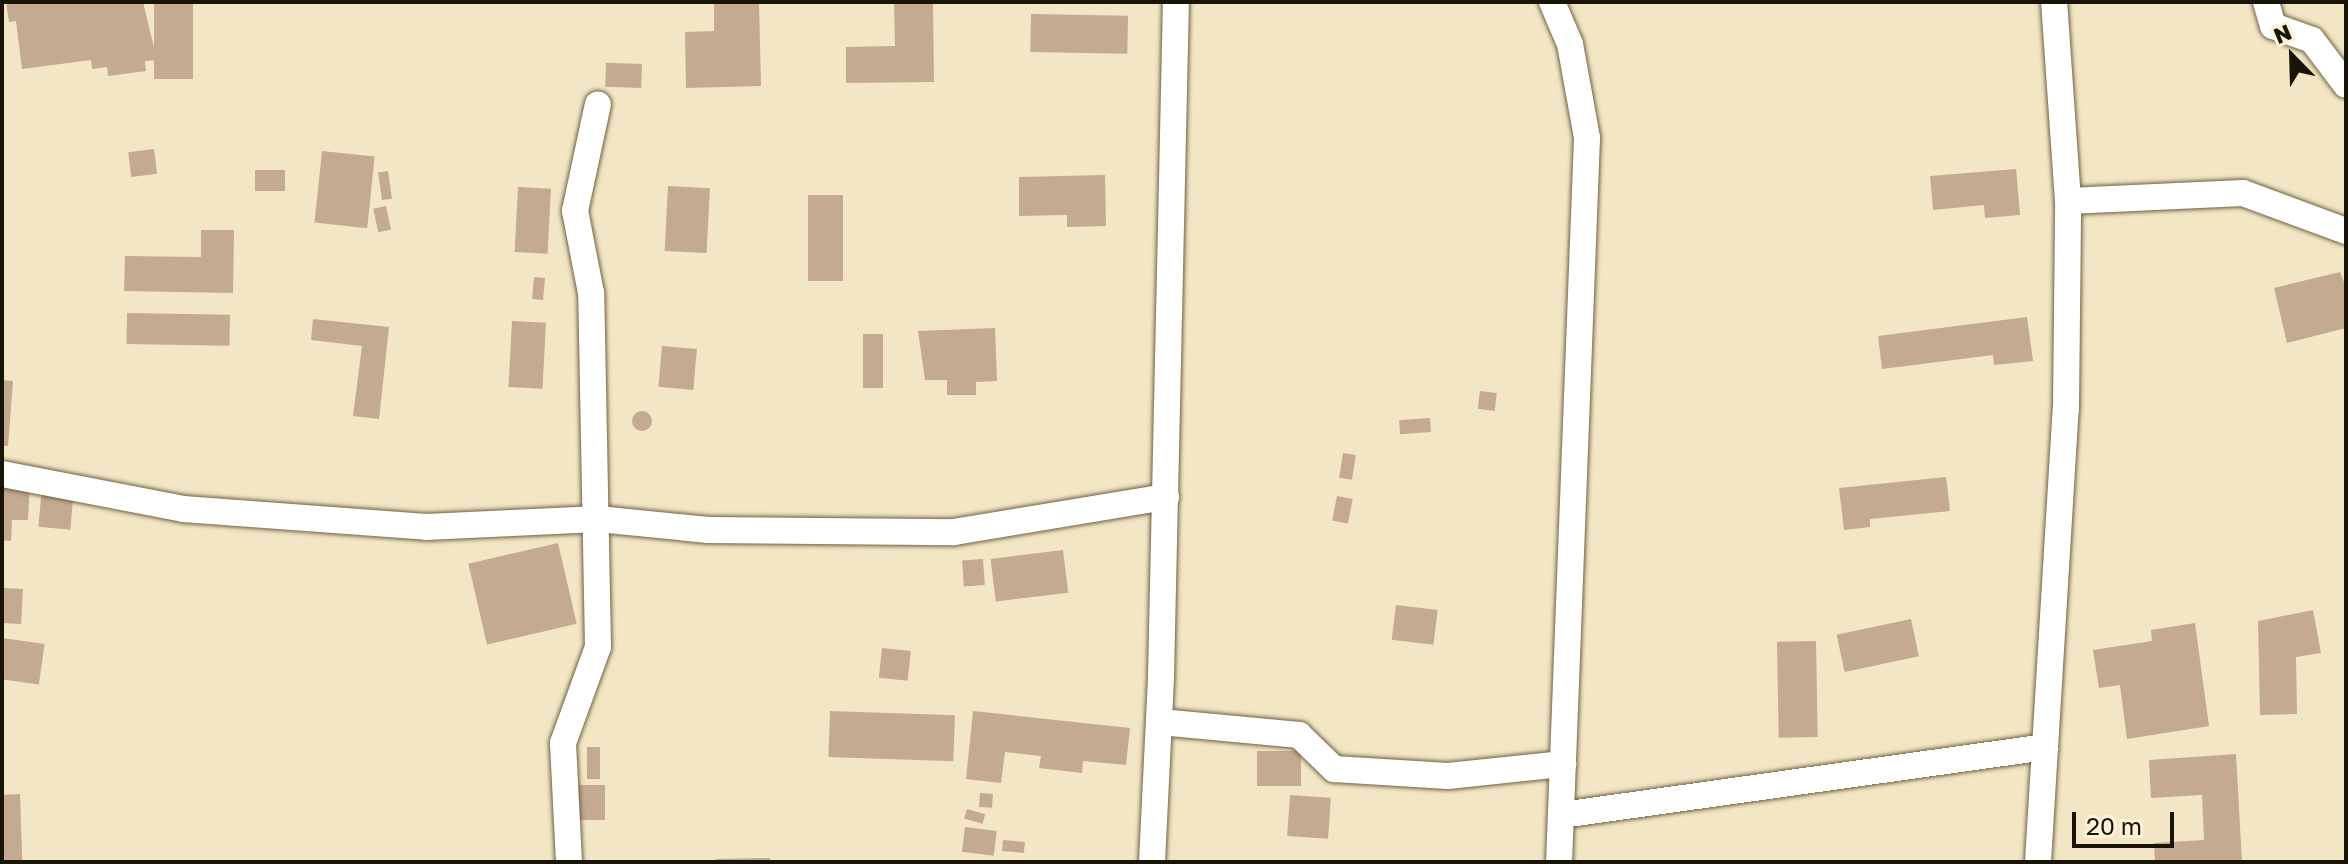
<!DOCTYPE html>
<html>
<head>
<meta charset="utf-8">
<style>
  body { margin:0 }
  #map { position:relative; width:2348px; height:864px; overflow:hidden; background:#f3e6c4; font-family:"Golos Text",sans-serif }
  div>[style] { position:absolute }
  .building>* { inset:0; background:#c3aa90; transform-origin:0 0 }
  .round { border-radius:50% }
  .roads { filter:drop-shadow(0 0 2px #6d6244) drop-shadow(0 0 2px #6d6244) }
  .street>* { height:26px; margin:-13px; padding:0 13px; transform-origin:13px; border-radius:13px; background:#fff }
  span { translate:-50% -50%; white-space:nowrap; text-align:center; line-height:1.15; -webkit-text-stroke:6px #fef3d8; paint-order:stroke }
  .frame { position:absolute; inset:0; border:4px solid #191408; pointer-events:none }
  .north { position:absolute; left:2252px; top:16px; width:80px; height:80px; -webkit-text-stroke:6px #fef3d8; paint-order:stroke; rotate:337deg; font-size:22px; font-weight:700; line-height:32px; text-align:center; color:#191408 }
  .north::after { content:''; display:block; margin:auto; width:28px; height:36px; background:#191408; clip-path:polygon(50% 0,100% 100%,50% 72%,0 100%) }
  .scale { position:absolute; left:2072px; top:812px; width:102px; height:36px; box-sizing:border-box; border:4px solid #191408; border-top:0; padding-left:10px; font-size:24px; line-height:28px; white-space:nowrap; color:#191408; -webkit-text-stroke:6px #fef3d8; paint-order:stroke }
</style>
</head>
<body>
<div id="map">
  <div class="building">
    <i style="clip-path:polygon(6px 2px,143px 2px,157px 60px,145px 61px,146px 71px,108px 76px,107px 67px,92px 69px,91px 60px,22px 69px,16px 21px,9px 22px)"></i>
    <i style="left:154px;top:2px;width:39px;height:77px"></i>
    <i style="clip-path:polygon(714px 2px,759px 2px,761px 86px,686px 88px,685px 32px,714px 31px)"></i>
    <i style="clip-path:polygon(894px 2px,933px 2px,934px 82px,846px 83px,846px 47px,895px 46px)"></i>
    <i style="left:1031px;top:14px;width:97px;height:38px;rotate:1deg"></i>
    <i style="left:642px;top:64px;width:24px;height:36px;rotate:92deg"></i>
    <i style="left:154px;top:149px;width:25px;height:26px;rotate:83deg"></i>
    <i style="left:322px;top:151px;width:53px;height:72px;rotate:6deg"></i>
    <i style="clip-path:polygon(2016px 169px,2020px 215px,1985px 218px,1984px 205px,1933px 210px,1930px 176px)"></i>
    <i style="left:255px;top:170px;width:30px;height:21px"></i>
    <i style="left:388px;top:171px;width:28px;height:10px;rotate:82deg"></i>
    <i style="clip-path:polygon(1105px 175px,1106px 226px,1067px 227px,1067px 215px,1019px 216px,1019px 177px)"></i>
    <i style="left:668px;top:186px;width:42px;height:65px;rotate:3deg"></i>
    <i style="left:518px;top:187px;width:33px;height:65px;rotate:3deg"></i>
    <i style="left:808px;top:195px;width:35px;height:86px"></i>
    <i style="left:386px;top:206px;width:24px;height:13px;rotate:78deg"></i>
    <i style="clip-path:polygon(201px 230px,234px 230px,233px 293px,124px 291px,125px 256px,201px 257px)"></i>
    <i style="clip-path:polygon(2340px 272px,2346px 287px,2346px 328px,2287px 343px,2274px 288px)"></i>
    <i style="left:534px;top:277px;width:11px;height:22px;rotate:5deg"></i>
    <i style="left:127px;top:313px;width:103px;height:31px;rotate:1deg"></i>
    <i style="clip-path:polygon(2027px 317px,2033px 361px,1994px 365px,1993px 355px,1882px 369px,1878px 336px)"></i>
    <i style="clip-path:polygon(313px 319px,389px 327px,379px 419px,353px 416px,362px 346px,311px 340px)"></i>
    <i style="left:512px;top:321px;width:34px;height:66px;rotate:3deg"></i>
    <i style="clip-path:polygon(995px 328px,997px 381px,976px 382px,976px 395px,947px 395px,947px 380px,925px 380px,918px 331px)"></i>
    <i style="left:863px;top:334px;width:20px;height:54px"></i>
    <i style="left:662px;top:346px;width:35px;height:41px;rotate:5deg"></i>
    <i style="clip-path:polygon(2px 380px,13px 381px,8px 446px,2px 446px)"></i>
    <i style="left:1480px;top:391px;width:17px;height:18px;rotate:7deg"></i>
    <i class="round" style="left:632px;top:411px;width:20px;height:20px"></i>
    <i style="left:1430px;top:418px;width:14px;height:31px;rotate:86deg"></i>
    <i style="left:1343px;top:453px;width:13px;height:25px;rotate:9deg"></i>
    <i style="clip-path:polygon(1946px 477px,1950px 511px,1870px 519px,1870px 527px,1844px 530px,1839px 488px)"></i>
    <i style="clip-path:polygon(30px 481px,28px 520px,12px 520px,11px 541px,2px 540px,2px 484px)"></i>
    <i style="left:42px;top:486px;width:32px;height:41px;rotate:5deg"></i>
    <i style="left:1337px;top:496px;width:16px;height:25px;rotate:11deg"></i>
    <i style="left:558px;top:543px;width:83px;height:92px;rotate:77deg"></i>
    <i style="left:1063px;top:550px;width:43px;height:73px;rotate:83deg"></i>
    <i style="left:983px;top:559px;width:26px;height:21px;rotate:86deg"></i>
    <i style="left:2px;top:588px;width:21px;height:35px;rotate:3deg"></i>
    <i style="left:1396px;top:605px;width:42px;height:35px;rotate:7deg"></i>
    <i style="clip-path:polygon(2313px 610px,2321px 653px,2296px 657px,2297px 714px,2260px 715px,2258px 621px)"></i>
    <i style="left:1911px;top:619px;width:38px;height:76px;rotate:78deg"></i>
    <i style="clip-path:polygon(2195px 623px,2209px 726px,2127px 739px,2120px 685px,2099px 688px,2093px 650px,2152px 641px,2151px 630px)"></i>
    <i style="left:2px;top:638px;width:43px;height:41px;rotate:8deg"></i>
    <i style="left:1816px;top:641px;width:96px;height:39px;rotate:89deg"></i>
    <i style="left:882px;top:648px;width:29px;height:30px;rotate:6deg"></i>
    <i style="left:830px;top:711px;width:125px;height:46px;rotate:2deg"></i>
    <i style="clip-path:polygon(973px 711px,1130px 728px,1126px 765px,1083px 761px,1082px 773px,1039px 768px,1041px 756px,1005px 752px,1001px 783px,966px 779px)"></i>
    <i style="left:587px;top:747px;width:13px;height:32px"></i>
    <i style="left:1257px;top:751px;width:44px;height:35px"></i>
    <i style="clip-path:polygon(2236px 754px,2242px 862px,2155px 862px,2154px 843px,2204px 840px,2202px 795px,2151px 798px,2149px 760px)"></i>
    <i style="left:572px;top:785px;width:33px;height:35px"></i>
    <i style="left:980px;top:793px;width:13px;height:14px;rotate:4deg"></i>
    <i style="left:20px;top:794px;width:67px;height:18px;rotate:88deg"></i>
    <i style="left:1290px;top:795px;width:41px;height:41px;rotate:4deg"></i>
    <i style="left:967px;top:809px;width:19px;height:10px;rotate:16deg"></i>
    <i style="left:965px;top:827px;width:32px;height:25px;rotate:7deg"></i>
    <i style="left:1003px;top:840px;width:22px;height:11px;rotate:5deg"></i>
    <i style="clip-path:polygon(770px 858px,770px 862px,716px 862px,716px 859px)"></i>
  </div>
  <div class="roads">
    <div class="street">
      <i style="left:1552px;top:2px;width:46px;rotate:66.8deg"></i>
      <i style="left:1570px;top:44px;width:96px;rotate:79.7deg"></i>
      <i style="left:1587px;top:138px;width:725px;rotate:92.21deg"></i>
      <i style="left:2266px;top:2px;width:25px;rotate:74deg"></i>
      <i style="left:2273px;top:26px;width:41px;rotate:19.7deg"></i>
      <i style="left:2312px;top:40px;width:56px;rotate:52.9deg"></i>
      <i style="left:2068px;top:201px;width:175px;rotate:-2.6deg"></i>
      <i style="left:2243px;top:193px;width:110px;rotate:20.3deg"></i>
      <i style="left:2px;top:474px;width:184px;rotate:10.9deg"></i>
      <i style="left:183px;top:509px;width:244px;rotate:4.2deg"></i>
      <i style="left:426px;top:527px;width:172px;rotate:-2.7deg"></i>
      <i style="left:598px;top:519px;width:111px;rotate:5.7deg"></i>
      <i style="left:708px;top:530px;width:246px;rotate:0.5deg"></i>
      <i style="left:954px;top:532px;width:215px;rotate:-9.4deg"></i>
      <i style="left:1160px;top:722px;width:140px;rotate:5.3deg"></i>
      <i style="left:1299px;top:735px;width:49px;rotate:44.2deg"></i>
      <i style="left:1334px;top:769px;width:114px;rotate:3.5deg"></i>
      <i style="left:1448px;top:776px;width:116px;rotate:-6deg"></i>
      <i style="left:1562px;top:815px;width:488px;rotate:-8deg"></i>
      <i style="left:569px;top:862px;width:119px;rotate:-92.9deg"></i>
      <i style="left:563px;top:743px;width:102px;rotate:-70deg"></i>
      <i style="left:598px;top:647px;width:354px;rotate:-91.1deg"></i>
      <i style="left:591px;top:293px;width:84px;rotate:-101deg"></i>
      <i style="left:575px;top:211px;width:109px;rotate:-77.9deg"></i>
      <i style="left:1152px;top:862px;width:186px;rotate:-87.2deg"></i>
      <i style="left:1161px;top:676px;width:674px;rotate:-88.73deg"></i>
      <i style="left:2038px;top:862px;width:454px;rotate:-86.5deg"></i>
      <i style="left:2066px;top:409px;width:208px;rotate:-89.4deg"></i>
      <i style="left:2068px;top:201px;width:199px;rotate:-94deg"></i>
    </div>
  </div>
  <div class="frame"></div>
  <div class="north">N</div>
  <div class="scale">20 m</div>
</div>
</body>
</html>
